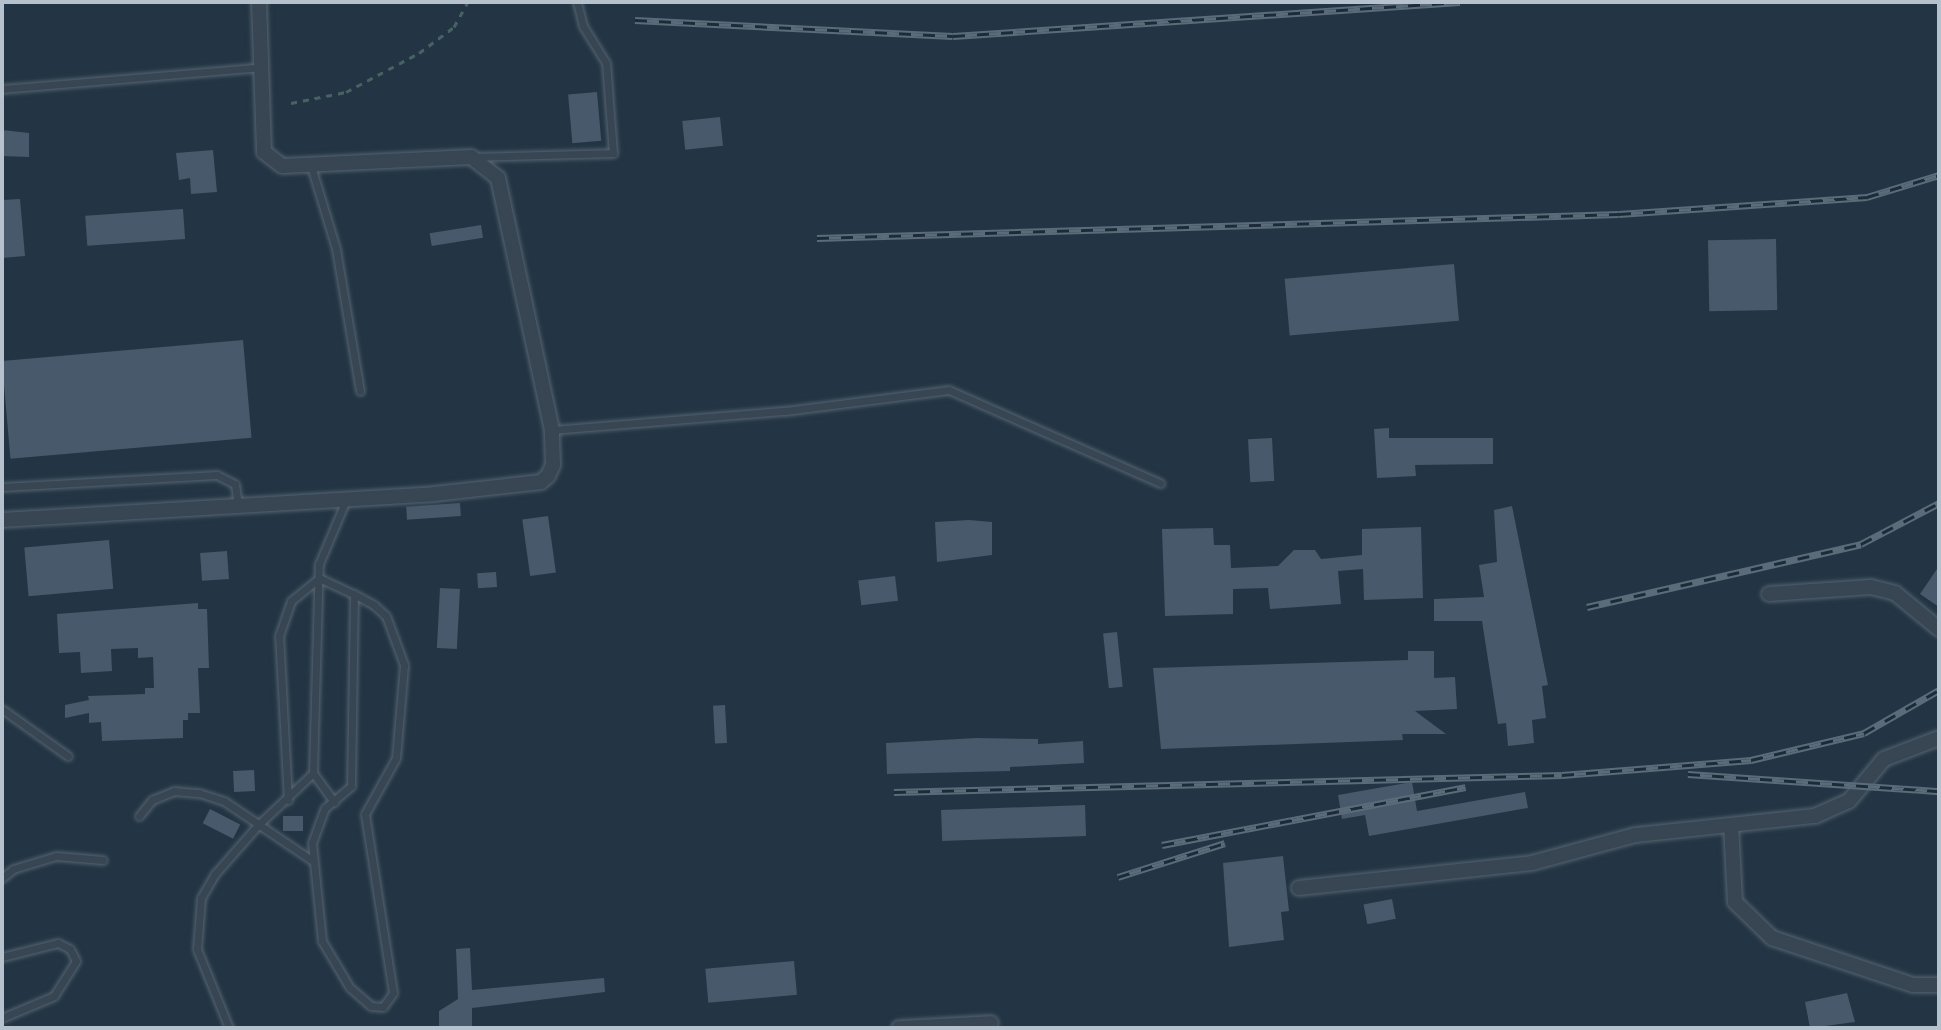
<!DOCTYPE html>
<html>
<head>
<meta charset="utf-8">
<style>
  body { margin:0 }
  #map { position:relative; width:1941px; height:1030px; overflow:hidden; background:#233544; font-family:Signika,sans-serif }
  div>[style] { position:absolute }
  .building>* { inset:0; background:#47596a; transform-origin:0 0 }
  .path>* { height:3px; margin-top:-1.5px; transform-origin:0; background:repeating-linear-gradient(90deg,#466262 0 6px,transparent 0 12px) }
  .roads { filter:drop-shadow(0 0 2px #566470) drop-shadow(0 0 2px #566470) }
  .lane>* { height:7px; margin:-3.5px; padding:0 3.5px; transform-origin:3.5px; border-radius:3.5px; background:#384653 }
  .street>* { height:14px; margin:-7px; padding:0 7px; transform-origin:7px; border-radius:7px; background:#384653 }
  .rail>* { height:7px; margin-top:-3.5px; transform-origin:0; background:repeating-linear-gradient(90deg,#1d2b38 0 12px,#5a6b7a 0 24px); box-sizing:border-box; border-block:2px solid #5a6b7a }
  span { translate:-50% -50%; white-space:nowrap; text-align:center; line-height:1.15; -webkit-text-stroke:6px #1d2b38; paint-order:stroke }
  .frame { position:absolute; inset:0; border:4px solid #b5c1cd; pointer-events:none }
</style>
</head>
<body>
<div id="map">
  <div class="building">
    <i style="left:597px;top:92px;width:49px;height:29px;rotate:85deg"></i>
    <i style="left:720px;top:117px;width:29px;height:38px;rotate:84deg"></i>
    <i style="clip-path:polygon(2px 130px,29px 133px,29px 157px,2px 156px)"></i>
    <i style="clip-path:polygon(213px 150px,217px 192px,191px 194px,190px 178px,179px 180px,176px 153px)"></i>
    <i style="clip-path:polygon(20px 199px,25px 256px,2px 258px,2px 200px)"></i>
    <i style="left:183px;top:209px;width:30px;height:98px;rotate:86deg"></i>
    <i style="left:481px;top:225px;width:13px;height:52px;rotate:81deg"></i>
    <i style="left:1776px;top:239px;width:71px;height:68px;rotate:89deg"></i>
    <i style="left:1454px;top:264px;width:57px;height:170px;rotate:85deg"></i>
    <i style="left:243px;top:340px;width:98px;height:242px;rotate:85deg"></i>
    <i style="clip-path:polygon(1389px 428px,1389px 438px,1493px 438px,1493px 464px,1415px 465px,1416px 476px,1377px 478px,1374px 429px)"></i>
    <i style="left:1272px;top:438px;width:43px;height:24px;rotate:87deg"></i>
    <i style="left:460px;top:503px;width:13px;height:54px;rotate:86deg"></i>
    <i style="clip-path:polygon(1512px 506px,1548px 685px,1542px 686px,1546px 718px,1532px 720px,1534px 743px,1508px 746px,1506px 723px,1498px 724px,1482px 621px,1434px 621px,1434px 599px,1484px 597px,1479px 565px,1497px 562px,1494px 510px)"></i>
    <i style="left:548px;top:516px;width:57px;height:26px;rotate:82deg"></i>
    <i style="clip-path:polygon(969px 520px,992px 522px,992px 555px,937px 562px,935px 522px)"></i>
    <i style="clip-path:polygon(1421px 527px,1423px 598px,1364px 600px,1363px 569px,1338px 571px,1341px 604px,1270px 609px,1268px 588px,1233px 589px,1233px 614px,1165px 616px,1162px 529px,1213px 528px,1214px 545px,1230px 545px,1231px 568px,1278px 566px,1294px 550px,1315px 550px,1321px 559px,1362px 555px,1362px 529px)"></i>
    <i style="left:109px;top:540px;width:49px;height:85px;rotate:85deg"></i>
    <i style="left:227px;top:551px;width:28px;height:27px;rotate:86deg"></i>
    <i style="clip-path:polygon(1939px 566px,1939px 607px,1920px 594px)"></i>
    <i style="left:496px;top:572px;width:15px;height:19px;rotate:86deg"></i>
    <i style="left:895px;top:576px;width:25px;height:37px;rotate:83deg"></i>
    <i style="left:440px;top:588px;width:20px;height:60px;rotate:3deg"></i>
    <i style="clip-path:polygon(198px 603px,198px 609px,207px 609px,209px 668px,198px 668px,200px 713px,188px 713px,188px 720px,183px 720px,183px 738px,102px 741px,101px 722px,89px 723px,89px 713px,65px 718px,65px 705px,89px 700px,88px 696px,145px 694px,145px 688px,154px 688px,153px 657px,138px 658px,138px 648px,111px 649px,112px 671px,81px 673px,80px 652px,59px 653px,57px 614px)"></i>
    <i style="left:1117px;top:632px;width:55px;height:14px;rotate:84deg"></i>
    <i style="clip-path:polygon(1408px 651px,1434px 651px,1434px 678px,1455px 677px,1457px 709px,1415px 711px,1446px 734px,1402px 734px,1403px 740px,1161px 749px,1153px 668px,1408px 660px)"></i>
    <i style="left:725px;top:705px;width:38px;height:12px;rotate:87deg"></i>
    <i style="clip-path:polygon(977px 738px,1038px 739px,1038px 744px,1083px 741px,1084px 763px,1010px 767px,1010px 771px,887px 774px,886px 743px)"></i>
    <i style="left:254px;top:770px;width:21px;height:21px;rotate:87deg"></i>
    <i style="clip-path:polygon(1412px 782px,1417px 811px,1525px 792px,1528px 808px,1369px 836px,1365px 815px,1342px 819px,1338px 795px)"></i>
    <i style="left:1085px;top:805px;width:31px;height:144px;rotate:88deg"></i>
    <i style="left:210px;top:809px;width:34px;height:16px;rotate:27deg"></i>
    <i style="left:283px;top:816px;width:20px;height:15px"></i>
    <i style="clip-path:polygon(1283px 856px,1289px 911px,1281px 912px,1284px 940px,1229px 947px,1223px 863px)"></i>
    <i style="left:1392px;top:899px;width:20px;height:29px;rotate:79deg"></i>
    <i style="clip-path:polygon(470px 948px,472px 990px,604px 978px,605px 992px,472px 1008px,472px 1028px,439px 1028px,439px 1011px,458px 999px,456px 949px)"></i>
    <i style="left:794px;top:961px;width:34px;height:89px;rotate:85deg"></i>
    <i style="clip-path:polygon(1847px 993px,1855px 1022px,1810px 1028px,1805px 1002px)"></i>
  </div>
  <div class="path">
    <i style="left:291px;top:103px;width:56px;rotate:-11.3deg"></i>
    <i style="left:346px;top:92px;width:83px;rotate:-28.1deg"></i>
    <i style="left:419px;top:53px;width:44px;rotate:-36.6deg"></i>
    <i style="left:454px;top:27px;width:29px;rotate:-61deg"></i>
  </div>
  <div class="roads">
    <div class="lane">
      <i style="left:2px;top:89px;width:261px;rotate:-4.8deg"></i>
      <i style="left:474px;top:157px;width:139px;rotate:-1.6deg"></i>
      <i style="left:613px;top:153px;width:90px;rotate:-94.4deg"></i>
      <i style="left:606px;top:63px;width:44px;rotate:-121.9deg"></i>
      <i style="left:583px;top:26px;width:25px;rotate:-104deg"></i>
      <i style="left:311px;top:166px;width:87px;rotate:73.2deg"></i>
      <i style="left:336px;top:249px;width:144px;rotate:80.4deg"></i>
      <i style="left:552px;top:430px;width:234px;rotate:-4.7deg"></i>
      <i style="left:785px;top:411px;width:165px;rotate:-7.3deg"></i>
      <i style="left:949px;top:390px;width:231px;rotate:23.8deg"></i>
      <i style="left:2px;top:487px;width:215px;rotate:-3.2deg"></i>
      <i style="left:217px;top:475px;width:20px;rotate:27deg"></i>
      <i style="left:235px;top:484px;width:22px;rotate:82deg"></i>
      <i style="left:2px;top:709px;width:81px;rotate:35.5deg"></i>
      <i style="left:313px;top:773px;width:36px;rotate:54deg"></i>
      <i style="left:288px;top:800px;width:164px;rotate:-93.1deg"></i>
      <i style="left:279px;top:636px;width:37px;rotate:-71deg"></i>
      <i style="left:291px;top:601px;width:36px;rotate:-39deg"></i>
      <i style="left:319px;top:578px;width:38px;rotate:25deg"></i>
      <i style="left:354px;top:594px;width:23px;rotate:29deg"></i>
      <i style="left:374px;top:605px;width:16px;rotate:43deg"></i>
      <i style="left:386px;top:616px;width:52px;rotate:69.8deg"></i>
      <i style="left:404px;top:665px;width:93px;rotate:94.9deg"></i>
      <i style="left:396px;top:758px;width:64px;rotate:119deg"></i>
      <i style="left:365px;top:814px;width:181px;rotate:81.1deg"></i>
      <i style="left:393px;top:993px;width:17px;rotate:126deg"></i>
      <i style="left:383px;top:1007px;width:12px;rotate:-175deg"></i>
      <i style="left:371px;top:1006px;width:28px;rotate:-139deg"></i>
      <i style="left:350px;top:988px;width:55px;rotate:-120.8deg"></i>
      <i style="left:322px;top:941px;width:99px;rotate:-95.8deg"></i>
      <i style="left:312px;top:843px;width:37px;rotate:-70deg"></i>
      <i style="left:325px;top:808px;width:34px;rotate:-40deg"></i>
      <i style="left:351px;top:786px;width:192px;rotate:-89.1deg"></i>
      <i style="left:139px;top:816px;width:21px;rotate:-51deg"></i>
      <i style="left:152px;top:800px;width:24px;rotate:-22deg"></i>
      <i style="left:174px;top:791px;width:25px;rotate:5deg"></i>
      <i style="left:199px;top:793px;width:26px;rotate:18deg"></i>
      <i style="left:224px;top:801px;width:107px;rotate:34deg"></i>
      <i style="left:2px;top:878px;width:14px;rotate:-39deg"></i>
      <i style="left:13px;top:869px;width:45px;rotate:-16.8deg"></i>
      <i style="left:56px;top:856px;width:47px;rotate:4.9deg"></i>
      <i style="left:2px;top:957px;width:58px;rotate:-14deg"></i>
      <i style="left:58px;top:943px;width:13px;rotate:27deg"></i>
      <i style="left:70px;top:949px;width:13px;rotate:63deg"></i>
      <i style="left:76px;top:961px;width:41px;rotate:122.2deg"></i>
      <i style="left:54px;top:996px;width:56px;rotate:157.1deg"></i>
      <i style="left:229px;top:1028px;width:85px;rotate:-112.1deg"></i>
      <i style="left:197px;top:949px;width:51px;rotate:-85.5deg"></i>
      <i style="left:201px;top:898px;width:28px;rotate:-60deg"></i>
      <i style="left:215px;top:874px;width:64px;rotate:-48.8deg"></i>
      <i style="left:257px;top:826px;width:77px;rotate:-43.4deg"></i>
      <i style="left:313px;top:773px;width:209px;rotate:-88.4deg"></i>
      <i style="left:319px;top:564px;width:69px;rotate:-67.1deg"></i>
    </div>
    <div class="street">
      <i style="left:2px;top:520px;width:433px;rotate:-3.4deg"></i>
      <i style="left:434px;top:494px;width:108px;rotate:-6.4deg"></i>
      <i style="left:541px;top:482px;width:9px;rotate:-41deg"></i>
      <i style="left:548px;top:476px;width:12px;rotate:-66deg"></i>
      <i style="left:553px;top:465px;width:35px;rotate:-92deg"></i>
      <i style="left:552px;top:430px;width:258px;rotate:-102.1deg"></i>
      <i style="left:498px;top:178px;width:34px;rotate:-142deg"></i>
      <i style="left:471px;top:157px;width:189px;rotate:177.3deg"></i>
      <i style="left:282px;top:166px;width:23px;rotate:-142deg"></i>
      <i style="left:264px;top:152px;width:150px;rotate:-91.9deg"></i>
      <i style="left:1769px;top:594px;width:102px;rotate:-3.9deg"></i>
      <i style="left:1871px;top:587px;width:25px;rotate:14deg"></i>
      <i style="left:1895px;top:593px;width:57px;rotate:39.3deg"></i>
      <i style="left:1731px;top:825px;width:77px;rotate:87deg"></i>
      <i style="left:1735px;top:902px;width:52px;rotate:44.2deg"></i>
      <i style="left:1772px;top:938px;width:149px;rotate:18.4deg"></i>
      <i style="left:1913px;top:985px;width:26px"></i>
      <i style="left:1299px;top:888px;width:234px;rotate:-6.1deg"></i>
      <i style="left:1532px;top:863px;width:108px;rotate:-15.1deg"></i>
      <i style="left:1636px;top:835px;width:180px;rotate:-6.1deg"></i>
      <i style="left:1815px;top:816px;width:37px;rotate:-24deg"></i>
      <i style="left:1849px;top:801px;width:55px;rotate:-50.2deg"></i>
      <i style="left:1884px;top:759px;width:59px;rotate:-20.9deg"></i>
      <i style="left:899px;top:1028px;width:92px;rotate:-3.1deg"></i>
    </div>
  </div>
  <div class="rail">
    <i style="left:635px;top:20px;width:318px;rotate:2.9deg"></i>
    <i style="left:953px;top:36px;width:508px;rotate:-3.84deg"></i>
    <i style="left:817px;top:238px;width:802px;rotate:-1.71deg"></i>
    <i style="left:1619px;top:214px;width:249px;rotate:-3.9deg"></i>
    <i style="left:1867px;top:197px;width:75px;rotate:-17deg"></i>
    <i style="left:1587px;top:607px;width:281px;rotate:-12.9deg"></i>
    <i style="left:1861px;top:544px;width:88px;rotate:-27.7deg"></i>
    <i style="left:1688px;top:774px;width:252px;rotate:3.9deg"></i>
    <i style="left:894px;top:792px;width:668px;rotate:-1.46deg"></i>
    <i style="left:1562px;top:775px;width:190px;rotate:-4.5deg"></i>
    <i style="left:1751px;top:760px;width:116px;rotate:-13.4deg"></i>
    <i style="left:1864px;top:733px;width:86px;rotate:-29.8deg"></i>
    <i style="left:1162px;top:845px;width:309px;rotate:-10.8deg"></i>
    <i style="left:1118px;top:877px;width:112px;rotate:-17.6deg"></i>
  </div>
  <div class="frame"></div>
</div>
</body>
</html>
